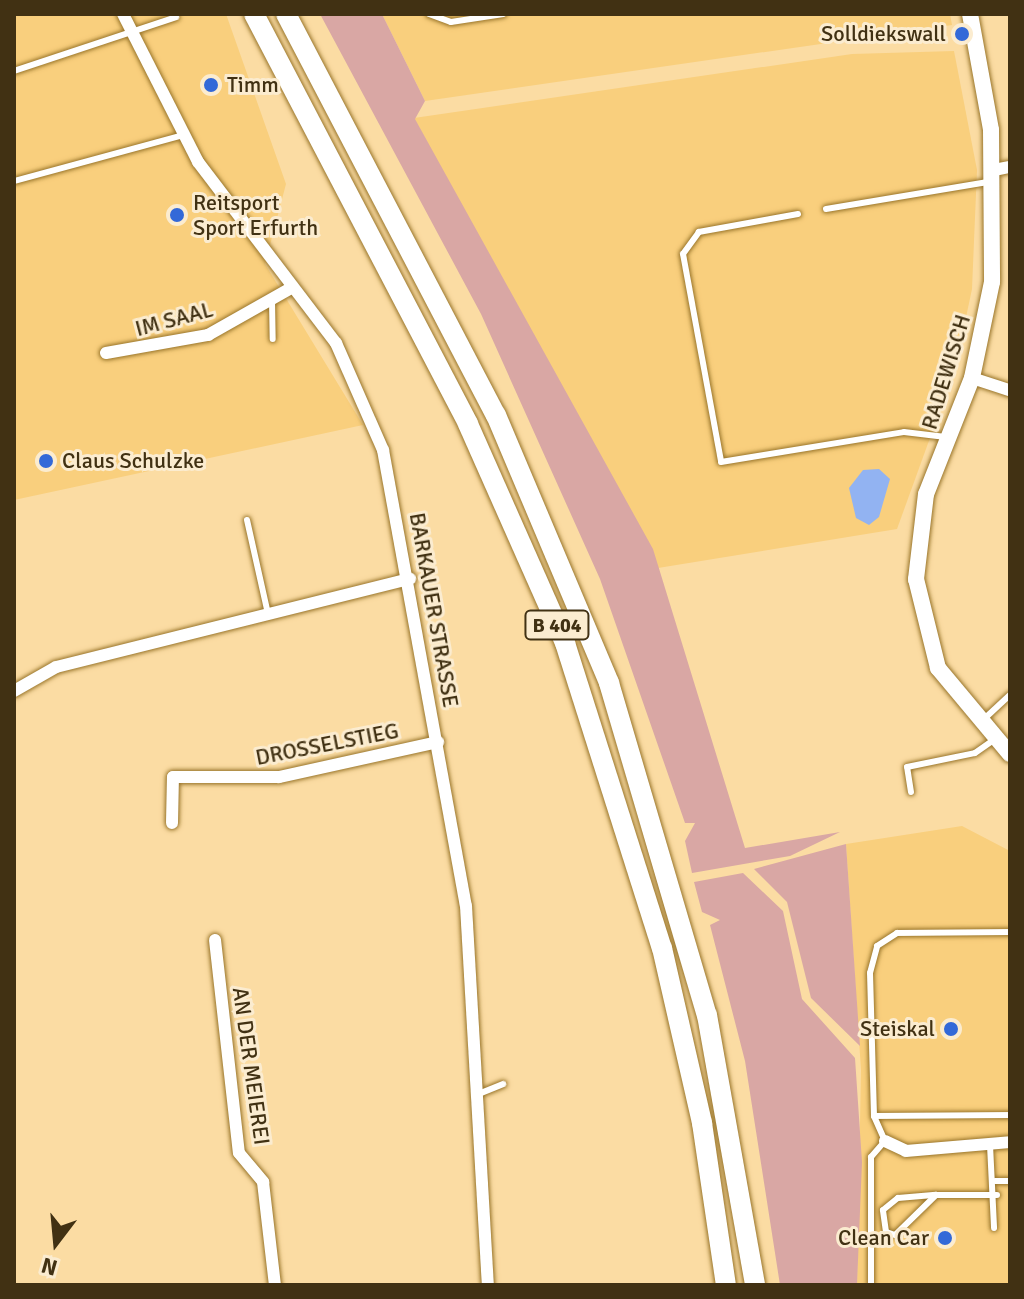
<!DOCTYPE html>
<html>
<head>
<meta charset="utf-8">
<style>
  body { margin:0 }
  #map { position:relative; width:1024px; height:1299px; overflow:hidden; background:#fbdca3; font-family:Signika,sans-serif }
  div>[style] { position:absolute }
  .built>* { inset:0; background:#f9cf7d }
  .green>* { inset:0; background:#d9a7a4 }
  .water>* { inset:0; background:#92b3f2 }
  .roads { filter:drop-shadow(0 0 2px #99752a) drop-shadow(0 0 2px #99752a) }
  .service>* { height:6px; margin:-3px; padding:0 3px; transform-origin:3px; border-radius:3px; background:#fff }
  .minor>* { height:12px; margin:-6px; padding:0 6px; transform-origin:6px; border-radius:6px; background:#fff }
  .tertiary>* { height:16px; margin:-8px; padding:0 8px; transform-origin:8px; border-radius:8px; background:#fff }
  .trunk>* { height:20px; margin:-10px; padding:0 10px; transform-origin:10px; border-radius:10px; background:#fff }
  .dots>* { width:22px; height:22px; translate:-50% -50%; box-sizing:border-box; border:4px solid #fbecd0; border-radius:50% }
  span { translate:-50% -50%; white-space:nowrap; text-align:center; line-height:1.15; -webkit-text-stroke:6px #fbecd0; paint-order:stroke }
  .shield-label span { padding:2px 6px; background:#fbecd0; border:2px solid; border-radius:6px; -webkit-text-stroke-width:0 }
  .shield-label { font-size:20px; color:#413113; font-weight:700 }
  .poi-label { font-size:22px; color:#413113 }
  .right { translate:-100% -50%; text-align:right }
  .left { translate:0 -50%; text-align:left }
  .street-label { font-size:22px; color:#413113 }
  .frame { position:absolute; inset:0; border:16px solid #413113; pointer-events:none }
  .north { position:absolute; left:16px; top:1203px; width:80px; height:80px; -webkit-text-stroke:6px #fbecd0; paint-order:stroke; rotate:196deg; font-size:22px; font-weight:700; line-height:32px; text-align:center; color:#413113 }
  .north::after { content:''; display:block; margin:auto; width:28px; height:36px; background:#413113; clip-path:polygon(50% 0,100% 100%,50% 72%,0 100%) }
</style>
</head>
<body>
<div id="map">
  <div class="built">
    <i style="clip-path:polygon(14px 14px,226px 14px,286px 184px,265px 264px,363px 425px,14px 500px)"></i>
    <i style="clip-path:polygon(382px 14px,950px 14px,952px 25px,425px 101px)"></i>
    <i style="clip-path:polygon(954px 51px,977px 170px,972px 289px,955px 369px,897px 529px,658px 568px,414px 118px,852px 54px)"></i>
    <i style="clip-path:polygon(962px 826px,1010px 851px,1010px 1285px,857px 1285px,861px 1070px,846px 844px)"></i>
  </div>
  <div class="green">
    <i style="clip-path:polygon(320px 14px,382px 14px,425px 101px,415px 119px,653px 549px,745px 848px,840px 832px,790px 856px,692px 873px,685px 841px,695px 823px,685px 823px,600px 579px,481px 314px)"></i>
    <i style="clip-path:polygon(846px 844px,860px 1046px,811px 998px,787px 902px,754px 869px)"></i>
    <i style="clip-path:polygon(743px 873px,783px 911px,802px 999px,855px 1058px,862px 1162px,857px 1285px,780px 1285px,745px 1061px,710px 925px,720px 920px,702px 912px,694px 882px)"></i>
  </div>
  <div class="water">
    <i style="clip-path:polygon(863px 470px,879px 469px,890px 479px,879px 517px,869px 525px,856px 518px,849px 488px)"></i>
  </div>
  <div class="roads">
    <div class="service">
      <i style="left:429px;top:14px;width:23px;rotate:20deg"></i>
      <i style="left:451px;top:22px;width:53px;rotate:-8.7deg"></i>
      <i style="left:14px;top:71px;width:171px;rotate:-18.4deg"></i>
      <i style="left:14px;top:181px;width:175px;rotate:-15.2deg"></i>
      <i style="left:826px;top:209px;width:164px;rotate:-9.5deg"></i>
      <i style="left:798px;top:214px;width:101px;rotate:169.7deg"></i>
      <i style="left:699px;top:232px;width:27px;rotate:126deg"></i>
      <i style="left:683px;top:254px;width:211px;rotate:79.6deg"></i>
      <i style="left:721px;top:462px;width:185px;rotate:-9.3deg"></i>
      <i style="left:904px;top:432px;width:42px;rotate:6.8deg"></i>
      <i style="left:272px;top:300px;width:39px;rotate:89deg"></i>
      <i style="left:247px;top:520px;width:96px;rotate:77.4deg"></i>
      <i style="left:983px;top:720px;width:37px;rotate:-43deg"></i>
      <i style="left:911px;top:792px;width:25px;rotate:-99deg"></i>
      <i style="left:907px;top:767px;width:69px;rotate:-11.6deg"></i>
      <i style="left:975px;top:753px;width:24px;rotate:-35deg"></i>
      <i style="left:481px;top:1093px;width:24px;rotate:-22deg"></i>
      <i style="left:874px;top:1116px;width:136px;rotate:-0.4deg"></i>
      <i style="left:990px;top:1145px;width:83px;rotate:87.2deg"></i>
      <i style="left:995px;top:1181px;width:15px"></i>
      <i style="left:936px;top:1195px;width:57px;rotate:135.7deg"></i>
      <i style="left:895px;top:1235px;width:9px;rotate:-162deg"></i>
      <i style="left:886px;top:1232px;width:22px;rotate:-98deg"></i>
      <i style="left:883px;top:1210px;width:19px;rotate:-39deg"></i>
      <i style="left:898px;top:1198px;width:38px;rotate:-5deg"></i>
      <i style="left:936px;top:1195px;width:61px"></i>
      <i style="left:871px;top:1285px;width:128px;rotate:-90deg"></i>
      <i style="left:871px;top:1157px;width:21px;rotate:-49deg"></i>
      <i style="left:885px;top:1141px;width:27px;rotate:-114deg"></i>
      <i style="left:874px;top:1116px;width:143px;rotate:-91.6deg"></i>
      <i style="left:870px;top:973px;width:28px;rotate:-75deg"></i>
      <i style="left:877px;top:946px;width:24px;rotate:-33deg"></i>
      <i style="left:897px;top:933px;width:113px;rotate:-0.5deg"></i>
    </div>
    <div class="minor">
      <i style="left:123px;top:14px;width:166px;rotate:63.1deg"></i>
      <i style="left:198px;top:162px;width:228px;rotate:52.7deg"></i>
      <i style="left:336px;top:343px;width:117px;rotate:66.3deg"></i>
      <i style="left:383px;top:450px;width:463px;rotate:79.7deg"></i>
      <i style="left:466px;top:906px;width:380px;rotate:86.7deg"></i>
      <i style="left:994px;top:170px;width:16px;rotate:-11deg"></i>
      <i style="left:106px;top:353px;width:104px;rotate:-10deg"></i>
      <i style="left:208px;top:335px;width:95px;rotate:-29.5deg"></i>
      <i style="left:972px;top:378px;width:40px;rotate:18deg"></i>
      <i style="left:14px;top:691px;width:48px;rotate:-29.7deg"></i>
      <i style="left:56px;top:667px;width:365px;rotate:-14deg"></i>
      <i style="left:172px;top:823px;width:46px;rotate:-88.8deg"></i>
      <i style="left:173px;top:777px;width:106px"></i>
      <i style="left:279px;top:777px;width:163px;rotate:-12.4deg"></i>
      <i style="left:215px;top:940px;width:214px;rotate:83.6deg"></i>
      <i style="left:239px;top:1153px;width:38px;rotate:50deg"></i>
      <i style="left:263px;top:1182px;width:104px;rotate:83.4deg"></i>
      <i style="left:885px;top:1141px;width:23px;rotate:25deg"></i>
      <i style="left:906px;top:1151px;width:104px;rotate:-4.9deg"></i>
    </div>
    <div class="tertiary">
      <i style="left:970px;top:14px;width:118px;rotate:79.7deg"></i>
      <i style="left:991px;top:130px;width:152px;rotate:89.6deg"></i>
      <i style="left:992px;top:282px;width:98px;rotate:101.8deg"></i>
      <i style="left:972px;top:378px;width:125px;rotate:111.6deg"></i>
      <i style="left:926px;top:494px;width:86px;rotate:96.7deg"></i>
      <i style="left:916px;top:579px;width:92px;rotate:76.1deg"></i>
      <i style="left:938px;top:668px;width:112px;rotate:50.1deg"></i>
    </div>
    <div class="trunk">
      <i style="left:254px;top:14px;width:462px;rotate:62.4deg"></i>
      <i style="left:468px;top:424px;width:240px;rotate:66.1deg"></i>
      <i style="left:565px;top:643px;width:320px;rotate:72.4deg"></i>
      <i style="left:662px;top:948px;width:180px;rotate:77.1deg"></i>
      <i style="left:702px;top:1123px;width:164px;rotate:81.6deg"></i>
      <i style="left:286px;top:14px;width:453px;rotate:62.4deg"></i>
      <i style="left:496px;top:415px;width:291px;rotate:67.1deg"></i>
      <i style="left:609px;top:683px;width:346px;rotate:73.6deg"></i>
      <i style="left:707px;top:1015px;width:274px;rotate:79.9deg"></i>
    </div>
  </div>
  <div class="dots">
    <i style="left:962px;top:34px;background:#3369d8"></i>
    <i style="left:211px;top:85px;background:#3369d8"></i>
    <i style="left:177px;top:215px;background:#3369d8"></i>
    <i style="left:46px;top:461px;background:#3369d8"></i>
    <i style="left:951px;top:1029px;background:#3369d8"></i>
    <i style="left:945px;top:1238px;background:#3369d8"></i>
  </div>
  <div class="shield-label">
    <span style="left:557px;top:625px">B 404</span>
  </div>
  <div class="poi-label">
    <span class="right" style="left:946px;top:34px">Solldiekswall</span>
    <span class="left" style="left:227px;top:85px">Timm</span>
    <span class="left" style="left:193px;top:215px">Reitsport<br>Sport Erfurth</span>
    <span class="left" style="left:62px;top:461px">Claus Schulzke</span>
    <span class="right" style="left:935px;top:1029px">Steiskal</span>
    <span class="right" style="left:929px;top:1238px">Clean Car</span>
  </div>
  <div class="street-label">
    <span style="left:174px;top:319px;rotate:-15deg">IM SAAL</span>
    <span style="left:946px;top:372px;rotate:-73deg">RADEWISCH</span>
    <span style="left:434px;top:610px;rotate:80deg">BARKAUER STRASSE</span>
    <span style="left:327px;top:744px;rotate:-11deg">DROSSELSTIEG</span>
    <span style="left:251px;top:1066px;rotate:82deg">AN DER MEIEREI</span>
  </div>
  <div class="frame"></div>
  <div class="north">N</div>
</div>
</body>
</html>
